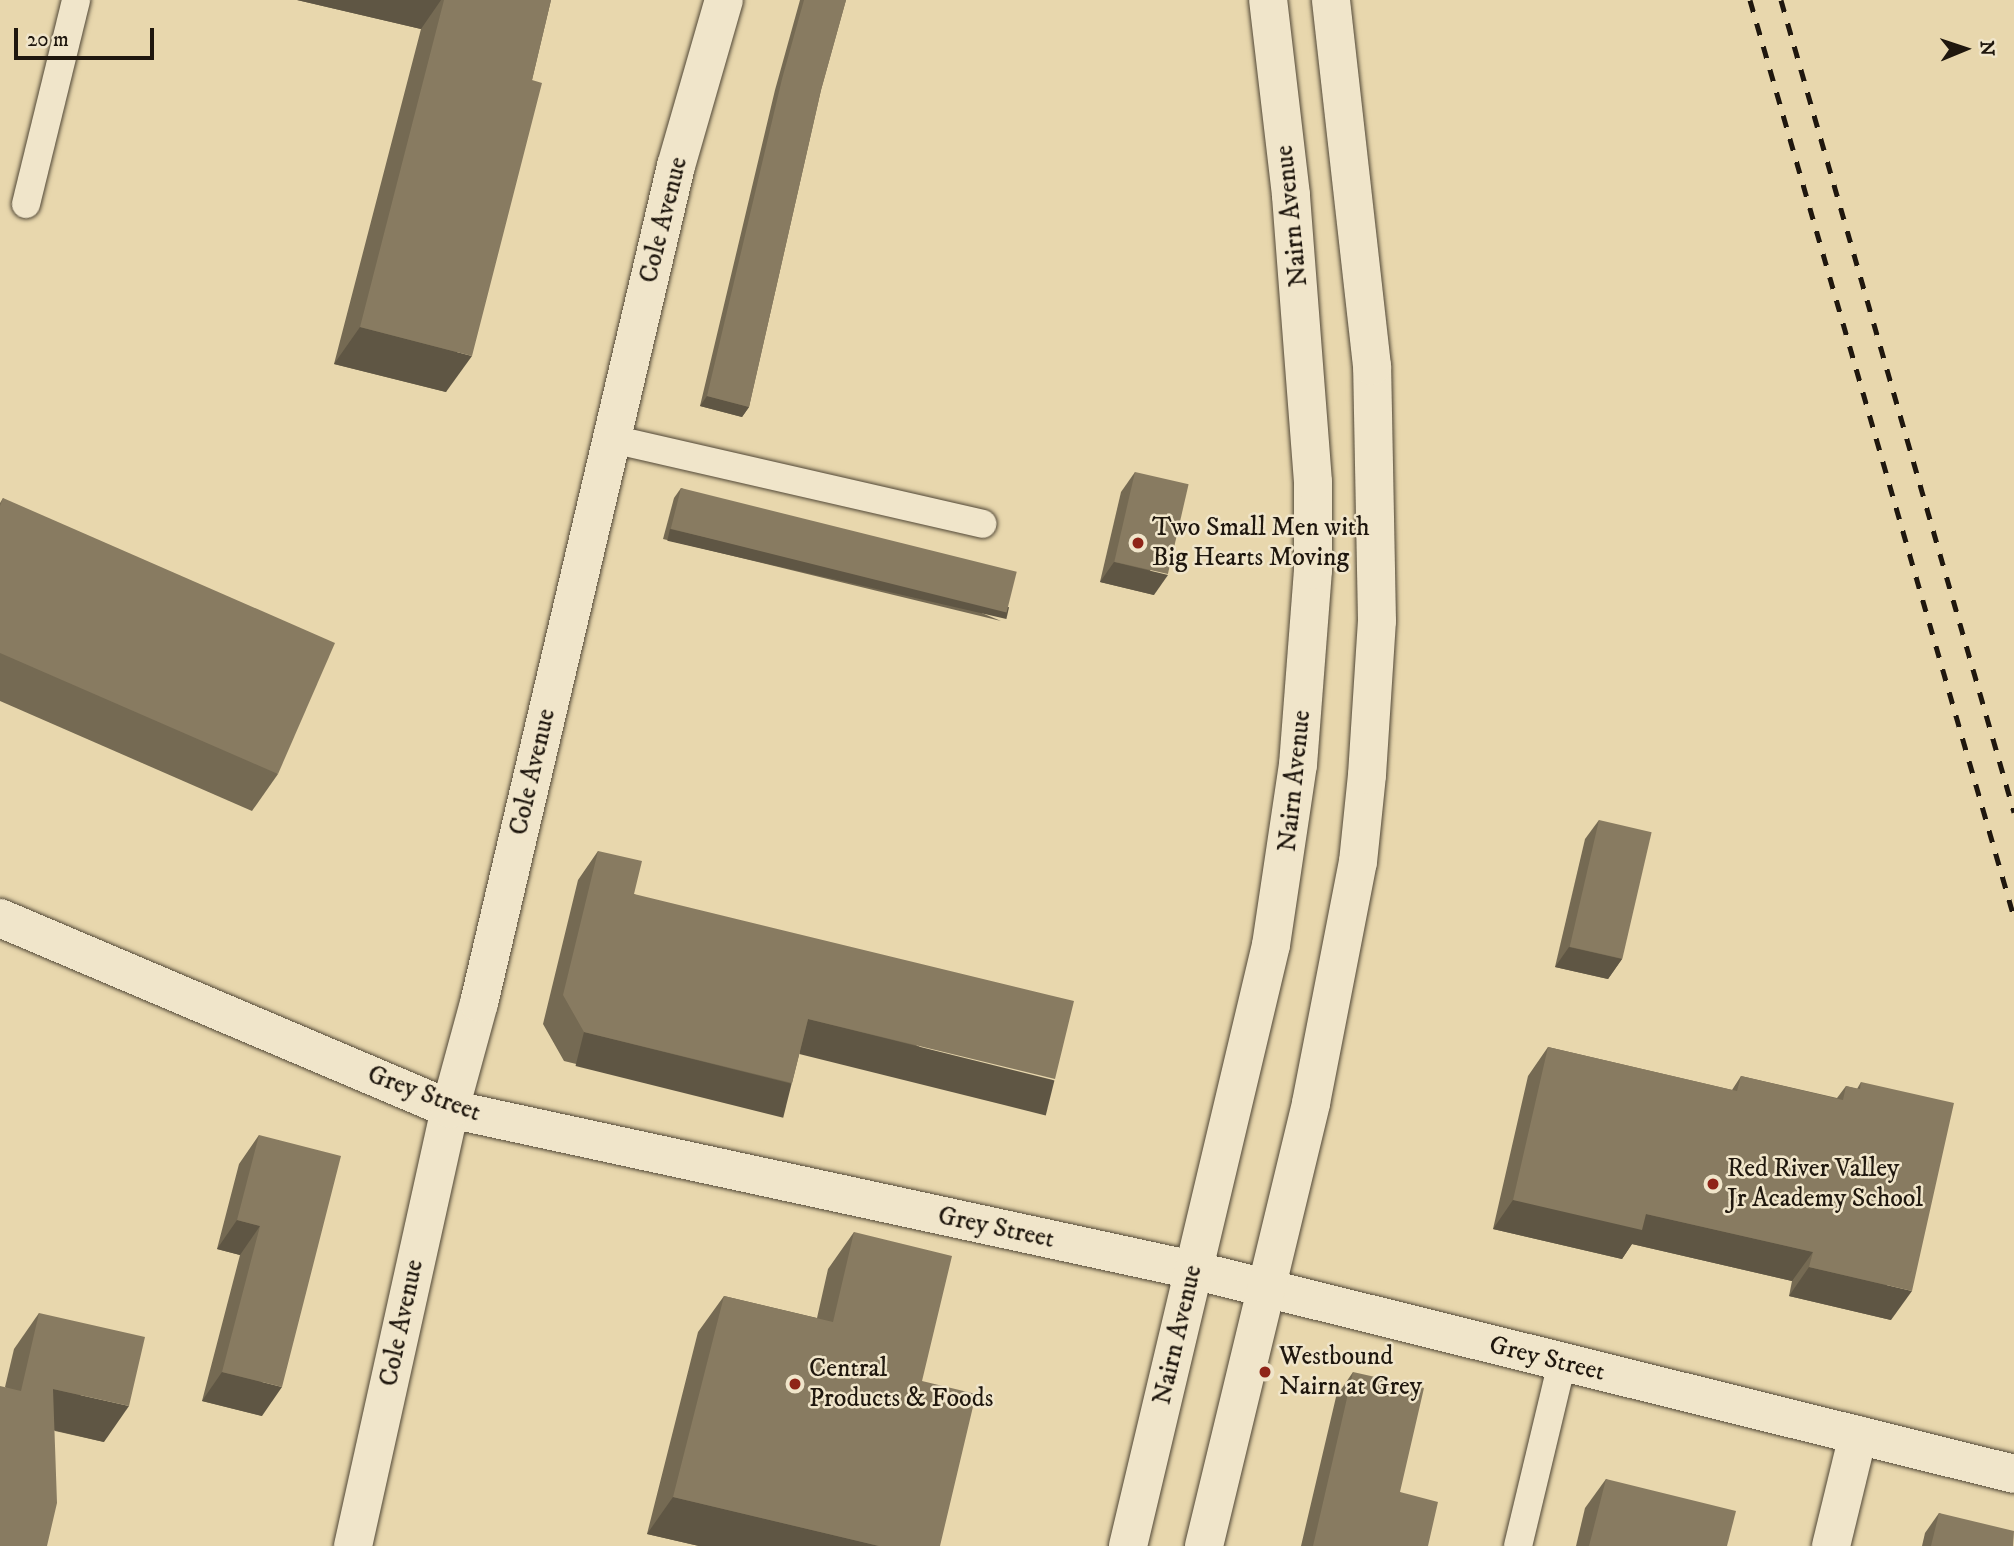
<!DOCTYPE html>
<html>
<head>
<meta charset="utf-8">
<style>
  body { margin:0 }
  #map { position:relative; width:2014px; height:1546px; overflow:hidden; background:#e8d7ad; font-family:"IM FELL DW Pica",serif }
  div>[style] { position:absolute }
  .roads { filter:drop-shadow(0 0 2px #514736) drop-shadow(0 0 2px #514736) }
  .lane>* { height:28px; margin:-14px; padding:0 14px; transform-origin:14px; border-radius:14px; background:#f0e5ca }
  .street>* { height:38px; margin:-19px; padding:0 19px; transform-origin:19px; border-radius:19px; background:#f0e5ca }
  .secondary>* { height:38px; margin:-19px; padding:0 19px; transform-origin:19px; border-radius:19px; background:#f0e5ca }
  .rail>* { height:5px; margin-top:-2.5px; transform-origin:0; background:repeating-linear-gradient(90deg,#1f170e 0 12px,transparent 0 24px) }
  .wall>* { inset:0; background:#756a53 }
  .shaded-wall>* { inset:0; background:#5f5644; transform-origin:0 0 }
  .building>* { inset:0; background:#887b61; transform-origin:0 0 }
  .dots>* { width:19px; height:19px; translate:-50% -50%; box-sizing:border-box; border:4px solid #f0e5ca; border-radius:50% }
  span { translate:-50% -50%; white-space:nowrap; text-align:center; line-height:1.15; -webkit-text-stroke:5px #f0e5ca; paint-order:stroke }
  .street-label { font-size:26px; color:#1f170e }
  .poi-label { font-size:26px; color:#1f170e }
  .left { translate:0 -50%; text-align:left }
  .north { position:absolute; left:1930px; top:14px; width:70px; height:70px; -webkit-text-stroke:5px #f0e5ca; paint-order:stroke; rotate:88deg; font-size:19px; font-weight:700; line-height:28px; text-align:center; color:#1f170e }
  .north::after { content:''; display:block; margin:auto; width:24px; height:32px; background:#1f170e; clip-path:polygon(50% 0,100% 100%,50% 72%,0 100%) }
  .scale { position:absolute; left:14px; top:28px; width:140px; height:32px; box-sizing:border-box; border:4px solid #1f170e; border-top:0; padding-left:9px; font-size:21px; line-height:24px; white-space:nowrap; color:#1f170e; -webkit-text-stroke:5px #f0e5ca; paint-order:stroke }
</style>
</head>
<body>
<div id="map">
  <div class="roads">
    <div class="lane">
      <i style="left:26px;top:204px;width:210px;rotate:-76.2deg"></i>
      <i style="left:612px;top:439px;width:380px;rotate:12.9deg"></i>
      <i style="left:1518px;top:1546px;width:188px;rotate:-76.5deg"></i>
    </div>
    <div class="street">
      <i style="left:0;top:918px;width:489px;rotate:23deg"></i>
      <i style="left:450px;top:1109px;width:760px;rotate:12.23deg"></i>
      <i style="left:353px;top:1546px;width:448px;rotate:-77.5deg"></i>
      <i style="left:450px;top:1109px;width:110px;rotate:-74.7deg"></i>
      <i style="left:479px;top:1003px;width:860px;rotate:-76.76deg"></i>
      <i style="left:676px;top:166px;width:173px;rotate:-73.9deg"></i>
      <i style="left:1831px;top:1546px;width:114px;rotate:-76.3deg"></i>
    </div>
    <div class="secondary">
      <i style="left:1193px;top:1270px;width:846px;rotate:13.95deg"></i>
      <i style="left:1128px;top:1546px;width:618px;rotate:-76.62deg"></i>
      <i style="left:1271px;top:945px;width:182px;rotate:-81.5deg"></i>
      <i style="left:1298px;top:765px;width:196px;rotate:-85.6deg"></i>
      <i style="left:1313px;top:570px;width:88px;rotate:-90deg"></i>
      <i style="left:1313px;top:482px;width:288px;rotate:-94.4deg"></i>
      <i style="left:1291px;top:195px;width:196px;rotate:-96.7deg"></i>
      <i style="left:1204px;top:1546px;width:456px;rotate:-76.4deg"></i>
      <i style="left:1311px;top:1103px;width:246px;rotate:-79deg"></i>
      <i style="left:1358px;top:862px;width:87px;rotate:-84.1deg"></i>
      <i style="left:1367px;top:775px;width:154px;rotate:-86.3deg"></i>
      <i style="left:1377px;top:621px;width:255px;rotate:-91.1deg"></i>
      <i style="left:1372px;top:366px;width:368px;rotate:-96.4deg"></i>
    </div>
  </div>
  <div class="rail">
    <i style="left:1750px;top:0;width:954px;rotate:73.94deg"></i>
    <i style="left:1781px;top:0;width:845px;rotate:73.99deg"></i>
  </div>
  <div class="wall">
    <i style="clip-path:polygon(297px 0,551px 0,532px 80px,446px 392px,334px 364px,421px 29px)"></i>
    <i style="clip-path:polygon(800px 0,846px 0,821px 90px,749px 407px,742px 417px,700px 406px,775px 90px)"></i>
    <i style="clip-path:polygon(1135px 472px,1154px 595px,1100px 582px,1121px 492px)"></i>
    <i style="clip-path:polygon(681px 488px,1001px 621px,663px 539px,674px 498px)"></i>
    <i style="clip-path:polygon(3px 498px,278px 774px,252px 811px,0 701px,0 503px)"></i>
    <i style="clip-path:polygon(1599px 820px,1622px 959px,1608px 979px,1555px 967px,1585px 839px)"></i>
    <i style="clip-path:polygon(598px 851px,634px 894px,1034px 1108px,800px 1051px,792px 1083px,772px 1112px,564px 1061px,543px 1024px,578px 880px)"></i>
    <i style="clip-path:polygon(1548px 1047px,1732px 1090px,1741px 1076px,1837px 1098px,1846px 1086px,1857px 1089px,1861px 1082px,1891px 1320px,1789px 1296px,1792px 1281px,1632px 1244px,1622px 1259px,1493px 1229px,1528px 1076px)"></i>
    <i style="clip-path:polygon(259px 1135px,262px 1416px,202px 1401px,240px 1255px,217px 1249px,239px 1164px)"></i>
    <i style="clip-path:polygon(854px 1232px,922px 1381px,940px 1546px,699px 1546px,647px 1534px,698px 1332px,724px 1296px,817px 1318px,828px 1269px)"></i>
    <i style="clip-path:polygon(39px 1313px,104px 1442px,55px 1431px,5px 1387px,14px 1349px)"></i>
    <i style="clip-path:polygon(1353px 1372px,1400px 1492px,1428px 1546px,1301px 1546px,1336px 1397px)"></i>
    <i style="clip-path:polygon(1606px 1479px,1727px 1546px,1576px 1546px,1585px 1508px)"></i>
    <i style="clip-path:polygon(1939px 1513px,2013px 1546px,1922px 1546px,1925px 1533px)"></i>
  </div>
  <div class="shaded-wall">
    <i style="clip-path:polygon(297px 0,441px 0,421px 29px)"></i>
    <i style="clip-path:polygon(360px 327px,472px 356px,446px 392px,334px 364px)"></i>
    <i style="clip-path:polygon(707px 396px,749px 407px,742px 417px,700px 406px)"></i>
    <i style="left:670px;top:529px;width:348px;height:12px;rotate:13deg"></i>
    <i style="clip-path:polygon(1114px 562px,1168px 575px,1154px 595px,1100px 582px)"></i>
    <i style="clip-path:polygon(1569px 947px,1622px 959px,1608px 979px,1555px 967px)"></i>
    <i style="left:808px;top:1019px;width:254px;height:36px;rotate:14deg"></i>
    <i style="left:584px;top:1032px;width:214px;height:35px;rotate:14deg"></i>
    <i style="clip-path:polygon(1513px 1200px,1646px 1214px,1813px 1252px,1792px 1281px,1632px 1244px,1622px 1259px,1493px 1229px)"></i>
    <i style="clip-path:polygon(237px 1220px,260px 1226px,240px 1255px,217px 1249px)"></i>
    <i style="clip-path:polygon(1809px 1267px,1912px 1291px,1891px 1320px,1789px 1296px)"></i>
    <i style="clip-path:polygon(222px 1372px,282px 1387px,262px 1416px,202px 1401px)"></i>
    <i style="clip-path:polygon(53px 1389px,129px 1406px,104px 1442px,28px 1424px)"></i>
    <i style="clip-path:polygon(673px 1497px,879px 1546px,699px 1546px,647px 1534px)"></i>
  </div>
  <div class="building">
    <i style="clip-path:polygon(444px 0,551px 0,532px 80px,542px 83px,472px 356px,360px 327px)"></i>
    <i style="clip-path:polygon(804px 0,846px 0,821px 90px,749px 407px,707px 396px,782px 79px)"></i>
    <i style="left:1135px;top:472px;width:55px;height:92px;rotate:13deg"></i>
    <i style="left:681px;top:488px;width:346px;height:42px;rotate:14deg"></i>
    <i style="clip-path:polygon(3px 498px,335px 643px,278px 774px,0 653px,0 506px)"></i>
    <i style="left:1599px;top:820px;width:54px;height:130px;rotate:13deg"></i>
    <i style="clip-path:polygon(598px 851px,642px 861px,634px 894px,1074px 1001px,1055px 1079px,808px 1019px,792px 1083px,584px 1032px,563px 995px)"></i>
    <i style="clip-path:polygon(1548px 1047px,1737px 1091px,1741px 1076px,1843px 1100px,1846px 1086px,1860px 1089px,1861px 1082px,1954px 1103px,1912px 1291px,1809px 1267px,1813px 1252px,1646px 1214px,1642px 1230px,1513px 1200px)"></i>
    <i style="clip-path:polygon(259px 1135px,341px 1156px,282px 1387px,222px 1372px,260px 1226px,237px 1220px)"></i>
    <i style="clip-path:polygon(854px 1232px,952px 1256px,922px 1381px,976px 1394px,940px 1546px,879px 1546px,673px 1497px,724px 1296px,833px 1322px)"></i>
    <i style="clip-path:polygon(39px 1313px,145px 1337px,129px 1406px,53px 1389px,57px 1503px,47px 1546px,0 1546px,0 1386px,21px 1391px)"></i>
    <i style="clip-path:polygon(1353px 1372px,1424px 1388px,1400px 1492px,1438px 1502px,1428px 1546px,1313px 1546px)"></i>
    <i style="clip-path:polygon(1606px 1479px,1736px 1511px,1727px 1546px,1589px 1546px)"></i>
    <i style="clip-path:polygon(1939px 1513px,2014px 1531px,2013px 1546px,1931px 1546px)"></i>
  </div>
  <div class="dots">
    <i style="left:1138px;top:543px;background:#8f2418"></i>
    <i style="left:1713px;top:1184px;background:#8f2418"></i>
    <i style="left:1265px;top:1372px;background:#8f2418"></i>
    <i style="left:795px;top:1384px;background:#8f2418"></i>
  </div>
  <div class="street-label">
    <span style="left:1292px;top:216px;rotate:-96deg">Nairn Avenue</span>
    <span style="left:664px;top:220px;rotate:-76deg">Cole Avenue</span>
    <span style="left:533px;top:772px;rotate:-77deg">Cole Avenue</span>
    <span style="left:1295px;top:781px;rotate:-84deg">Nairn Avenue</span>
    <span style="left:424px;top:1094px;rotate:20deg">Grey Street</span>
    <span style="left:996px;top:1228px;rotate:12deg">Grey Street</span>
    <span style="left:402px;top:1323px;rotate:-78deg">Cole Avenue</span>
    <span style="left:1178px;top:1335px;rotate:-77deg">Nairn Avenue</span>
    <span style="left:1547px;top:1359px;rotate:14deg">Grey Street</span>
  </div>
  <div class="poi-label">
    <span class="left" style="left:1152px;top:543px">Two Small Men with<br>Big Hearts Moving</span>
    <span class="left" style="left:1727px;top:1184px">Red River Valley<br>Jr Academy School</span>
    <span class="left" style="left:1279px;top:1372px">Westbound<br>Nairn at Grey</span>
    <span class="left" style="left:809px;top:1384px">Central<br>Products &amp; Foods</span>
  </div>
  <div class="north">N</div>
  <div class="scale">20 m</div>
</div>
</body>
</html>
